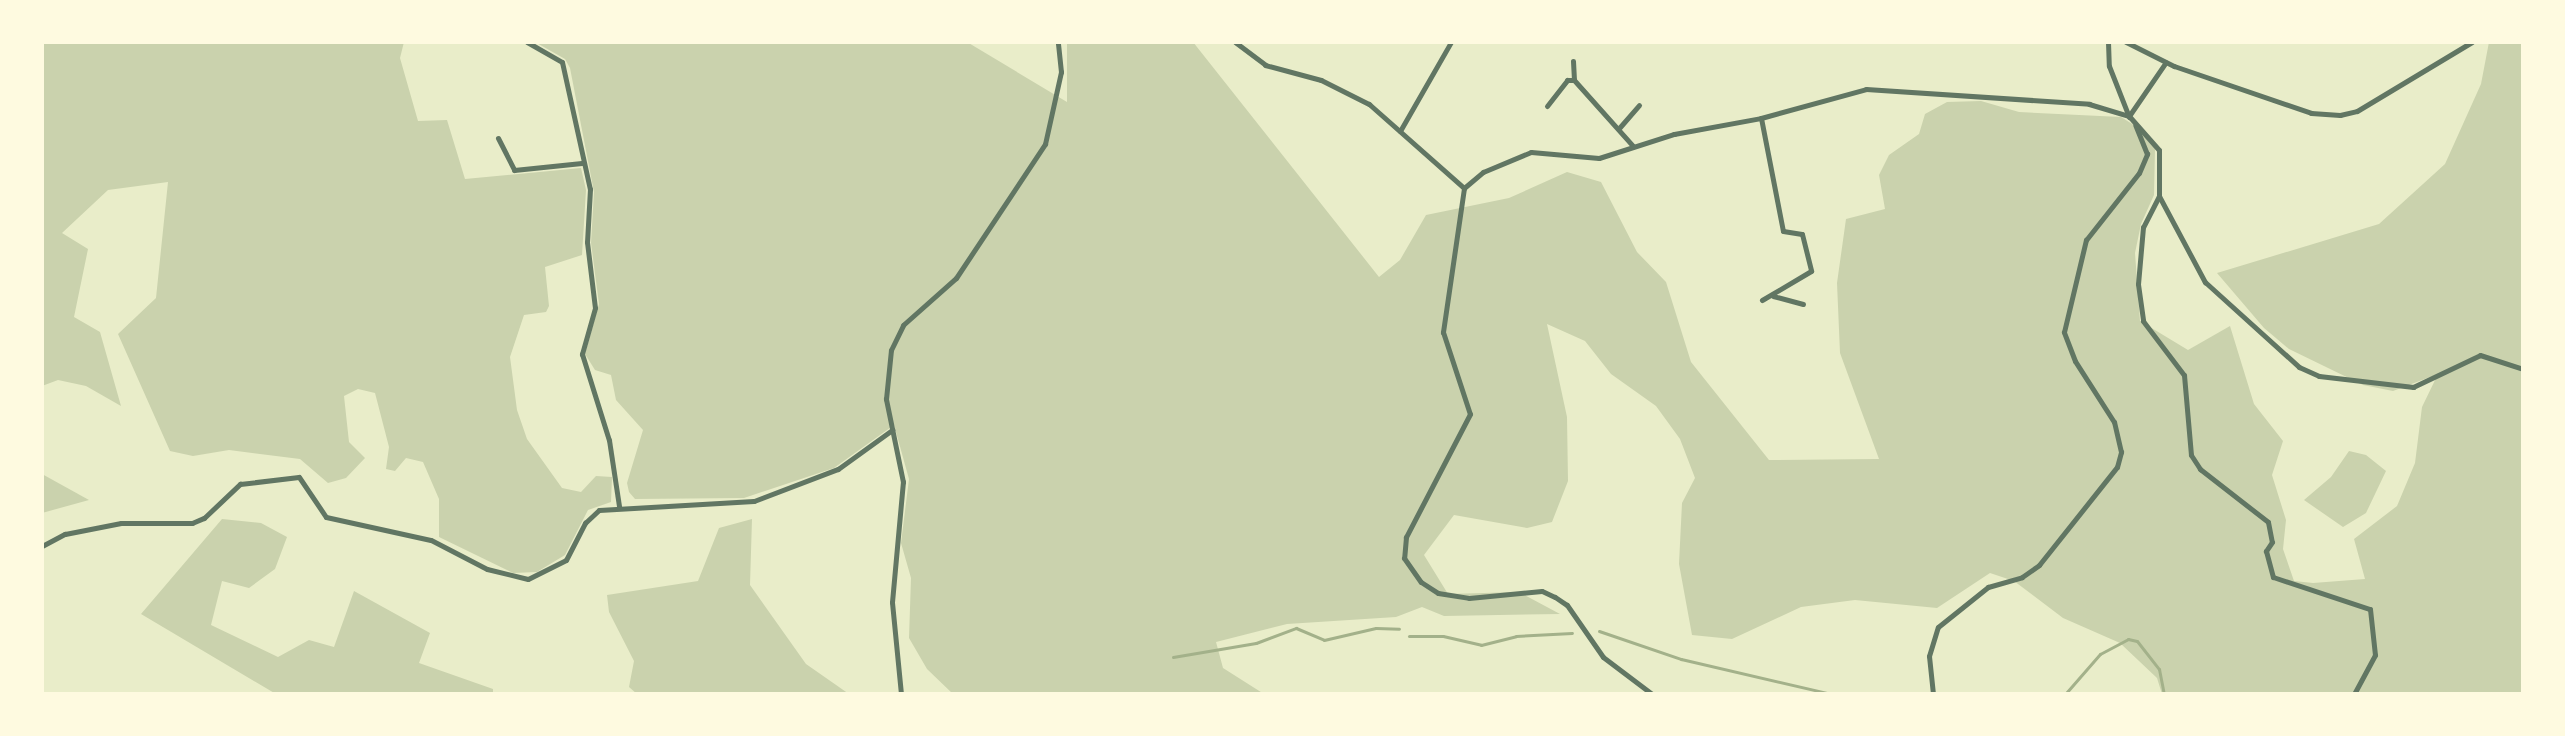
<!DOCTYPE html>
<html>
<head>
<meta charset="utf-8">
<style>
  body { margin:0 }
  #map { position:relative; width:2565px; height:736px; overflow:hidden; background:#e9edc9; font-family:Manrope,sans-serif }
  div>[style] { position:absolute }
  .green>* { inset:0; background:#cad2ad }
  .stream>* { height:3px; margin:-1.5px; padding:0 1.5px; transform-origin:1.5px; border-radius:1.5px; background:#a3b18a }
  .minor>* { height:5px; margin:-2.5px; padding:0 2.5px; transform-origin:2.5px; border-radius:2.5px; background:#617663 }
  span { translate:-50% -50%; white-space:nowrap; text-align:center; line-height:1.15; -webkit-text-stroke:6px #fefae0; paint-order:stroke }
  .frame { position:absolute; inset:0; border:44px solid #fefae0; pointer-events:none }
</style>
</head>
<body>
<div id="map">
  <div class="green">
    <i style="clip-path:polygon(42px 42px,404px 42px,400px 58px,418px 121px,447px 120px,465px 179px,581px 168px,586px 190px,582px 255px,545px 267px,549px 306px,546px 312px,524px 315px,510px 357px,517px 410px,527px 439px,562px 488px,581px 492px,596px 476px,612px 477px,611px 502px,588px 510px,565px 555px,537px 572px,513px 573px,439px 537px,439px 499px,423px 462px,406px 458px,395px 471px,386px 469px,389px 447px,375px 393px,358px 389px,344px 396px,349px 442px,365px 458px,346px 478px,328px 483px,300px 459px,229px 450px,193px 456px,170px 451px,118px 334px,156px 298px,168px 182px,108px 190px,62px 233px,88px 249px,74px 317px,100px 332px,121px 406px,86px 386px,58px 380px,42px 386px)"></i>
    <i style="clip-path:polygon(535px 42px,967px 42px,1067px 102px,1067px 42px,1193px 42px,1379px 277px,1400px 260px,1426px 215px,1509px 198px,1567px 172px,1601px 182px,1637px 252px,1666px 282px,1691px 362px,1769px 460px,1879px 459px,1840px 353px,1837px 283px,1846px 219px,1885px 209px,1879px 175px,1889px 155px,1919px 134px,1925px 114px,1947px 102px,1981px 101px,2019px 112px,2121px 117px,2145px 132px,2155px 149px,2154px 195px,2141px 224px,2135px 253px,2140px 321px,2188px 350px,2230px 326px,2254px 404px,2283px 441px,2272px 475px,2286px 520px,2283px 549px,2294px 581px,2313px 583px,2365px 579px,2354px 539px,2397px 506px,2415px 463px,2422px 407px,2438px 374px,2393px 391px,2363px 385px,2289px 349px,2264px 328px,2217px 273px,2379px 224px,2445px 164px,2481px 84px,2489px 42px,2523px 42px,2523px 694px,2162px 694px,2157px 678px,2120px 643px,2063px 618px,2014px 581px,1990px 573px,1937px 608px,1855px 600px,1801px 607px,1732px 639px,1692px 635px,1679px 564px,1682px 503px,1695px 478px,1680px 439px,1656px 406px,1611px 374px,1585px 341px,1547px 324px,1567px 417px,1568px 481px,1552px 522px,1527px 528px,1454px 515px,1424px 555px,1448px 594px,1519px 592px,1560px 614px,1444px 616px,1422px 607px,1396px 617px,1287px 624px,1216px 642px,1223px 668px,1264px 694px,953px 694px,927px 669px,909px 638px,911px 578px,901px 543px,909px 479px,894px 425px,834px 468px,744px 498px,635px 499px,629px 492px,627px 483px,643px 430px,616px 400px,611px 375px,595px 370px,585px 354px,599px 304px,591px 243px,594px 192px,570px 68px,565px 59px)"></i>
    <i style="clip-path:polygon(2349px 451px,2366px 455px,2386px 471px,2366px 513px,2343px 527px,2304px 500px,2331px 477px)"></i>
    <i style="clip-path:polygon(42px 474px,89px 500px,42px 513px)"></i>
    <i style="clip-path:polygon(222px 519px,261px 523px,287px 537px,275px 569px,249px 588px,222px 581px,211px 625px,278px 657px,309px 640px,334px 647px,354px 591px,430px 633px,419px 663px,493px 689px,493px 694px,276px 694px,141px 614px)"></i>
    <i style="clip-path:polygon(752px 519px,750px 585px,806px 664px,849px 694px,637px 694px,629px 687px,634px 661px,609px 612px,607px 595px,698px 581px,719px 528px)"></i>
  </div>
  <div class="stream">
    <i style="left:1599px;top:631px;width:87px;rotate:18.9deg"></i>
    <i style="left:1681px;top:659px;width:154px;rotate:13.1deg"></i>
    <i style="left:1409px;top:636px;width:34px"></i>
    <i style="left:1443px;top:636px;width:39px;rotate:13deg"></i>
    <i style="left:1481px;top:645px;width:36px;rotate:-14deg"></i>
    <i style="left:1516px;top:636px;width:56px;rotate:-3.1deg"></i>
    <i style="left:1173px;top:657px;width:84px;rotate:-9.6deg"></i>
    <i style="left:1256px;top:643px;width:43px;rotate:-20.6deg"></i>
    <i style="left:1296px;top:628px;width:30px;rotate:23deg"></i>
    <i style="left:1324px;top:640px;width:53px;rotate:-13deg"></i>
    <i style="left:1376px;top:628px;width:23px;rotate:2deg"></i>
    <i style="left:2059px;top:694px;width:7px;rotate:-8deg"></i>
    <i style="left:2066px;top:693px;width:52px;rotate:-48.9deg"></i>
    <i style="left:2100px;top:654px;width:32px;rotate:-28deg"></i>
    <i style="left:2128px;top:639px;width:9px;rotate:13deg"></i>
    <i style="left:2137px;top:641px;width:36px;rotate:52deg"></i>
    <i style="left:2159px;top:669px;width:25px;rotate:79deg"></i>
  </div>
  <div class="minor">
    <i style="left:527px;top:42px;width:40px;rotate:29.7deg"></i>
    <i style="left:562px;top:62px;width:130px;rotate:77.6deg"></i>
    <i style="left:590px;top:189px;width:53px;rotate:93.2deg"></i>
    <i style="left:587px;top:242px;width:66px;rotate:83.1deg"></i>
    <i style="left:595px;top:308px;width:48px;rotate:105.8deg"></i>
    <i style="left:582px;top:354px;width:90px;rotate:72.6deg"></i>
    <i style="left:609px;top:440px;width:67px;rotate:81.4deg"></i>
    <i style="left:1235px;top:42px;width:38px;rotate:37deg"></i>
    <i style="left:1265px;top:65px;width:58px;rotate:15deg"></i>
    <i style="left:1321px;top:80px;width:54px;rotate:26.6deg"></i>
    <i style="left:1369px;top:104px;width:127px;rotate:41.5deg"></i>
    <i style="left:1464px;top:188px;width:146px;rotate:98.3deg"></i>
    <i style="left:1443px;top:332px;width:86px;rotate:71.8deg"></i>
    <i style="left:1470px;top:414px;width:139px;rotate:117.5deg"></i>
    <i style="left:1406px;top:537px;width:21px;rotate:95deg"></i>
    <i style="left:1404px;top:558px;width:29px;rotate:55deg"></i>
    <i style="left:1421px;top:582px;width:20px;rotate:33deg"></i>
    <i style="left:1438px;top:593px;width:31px;rotate:9deg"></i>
    <i style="left:1469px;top:598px;width:73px;rotate:-5.5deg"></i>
    <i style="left:1542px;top:591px;width:14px;rotate:25deg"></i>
    <i style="left:1555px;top:597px;width:14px;rotate:34deg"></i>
    <i style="left:1567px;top:605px;width:63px;rotate:55.3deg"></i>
    <i style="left:1603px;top:657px;width:61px;rotate:37.1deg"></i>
    <i style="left:2108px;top:42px;width:24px;rotate:88deg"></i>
    <i style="left:2109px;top:66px;width:55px;rotate:68.6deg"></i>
    <i style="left:2126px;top:42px;width:54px;rotate:26.6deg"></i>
    <i style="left:2174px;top:66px;width:145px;rotate:18.9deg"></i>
    <i style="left:2311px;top:113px;width:29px;rotate:4deg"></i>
    <i style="left:2340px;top:115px;width:17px;rotate:-13deg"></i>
    <i style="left:2357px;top:111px;width:134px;rotate:-31deg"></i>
    <i style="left:1573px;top:61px;width:19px;rotate:87deg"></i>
    <i style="left:1574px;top:80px;width:89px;rotate:48.2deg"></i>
    <i style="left:1547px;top:106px;width:33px;rotate:-52deg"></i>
    <i style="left:1567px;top:80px;width:7px"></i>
    <i style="left:2129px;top:116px;width:65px;rotate:-55.6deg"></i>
    <i style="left:1761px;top:118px;width:115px;rotate:79deg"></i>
    <i style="left:1783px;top:231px;width:19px;rotate:9deg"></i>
    <i style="left:1802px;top:234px;width:38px;rotate:76deg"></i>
    <i style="left:1811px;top:271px;width:57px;rotate:149.4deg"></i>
    <i style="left:1620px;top:127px;width:29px;rotate:-49deg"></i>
    <i style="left:1400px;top:131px;width:103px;rotate:-60.2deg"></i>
    <i style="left:498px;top:138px;width:36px;rotate:63deg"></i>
    <i style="left:514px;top:170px;width:68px;rotate:-5.9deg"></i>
    <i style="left:1464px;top:188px;width:25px;rotate:-40deg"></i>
    <i style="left:1483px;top:172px;width:52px;rotate:-22.6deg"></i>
    <i style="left:1531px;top:152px;width:68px;rotate:5deg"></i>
    <i style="left:1599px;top:158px;width:79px;rotate:-17.7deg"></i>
    <i style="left:1674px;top:134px;width:88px;rotate:-10.4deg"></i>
    <i style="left:1761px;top:118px;width:109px;rotate:-15.4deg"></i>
    <i style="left:1866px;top:89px;width:224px;rotate:3.8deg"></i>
    <i style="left:2089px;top:104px;width:42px;rotate:16.7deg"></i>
    <i style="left:2129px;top:116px;width:45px;rotate:48.6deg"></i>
    <i style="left:2159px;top:150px;width:46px;rotate:90deg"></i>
    <i style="left:2159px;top:196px;width:35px;rotate:117deg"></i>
    <i style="left:2143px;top:227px;width:57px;rotate:95deg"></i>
    <i style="left:2138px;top:284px;width:37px;rotate:82deg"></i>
    <i style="left:2143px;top:321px;width:68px;rotate:52.8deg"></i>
    <i style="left:2184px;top:375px;width:80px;rotate:85deg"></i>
    <i style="left:2191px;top:455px;width:17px;rotate:57deg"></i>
    <i style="left:2200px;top:469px;width:86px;rotate:37.9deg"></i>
    <i style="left:2268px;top:522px;width:20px;rotate:79deg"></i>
    <i style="left:2272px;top:542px;width:11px;rotate:124deg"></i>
    <i style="left:2266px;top:551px;width:27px;rotate:75deg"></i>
    <i style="left:2273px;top:577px;width:102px;rotate:18.3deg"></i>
    <i style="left:2370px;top:609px;width:46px;rotate:83.8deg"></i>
    <i style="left:2375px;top:655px;width:44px;rotate:118.3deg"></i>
    <i style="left:2159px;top:196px;width:98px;rotate:61.9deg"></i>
    <i style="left:2205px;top:282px;width:127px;rotate:42.1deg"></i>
    <i style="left:2299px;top:367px;width:22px;rotate:24deg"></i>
    <i style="left:2319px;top:376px;width:95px;rotate:6.7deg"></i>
    <i style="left:2413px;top:387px;width:74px;rotate:-25.5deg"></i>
    <i style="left:2480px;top:355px;width:45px;rotate:18deg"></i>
    <i style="left:1773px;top:296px;width:31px;rotate:15deg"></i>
    <i style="left:42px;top:546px;width:26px;rotate:-28deg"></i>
    <i style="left:65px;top:534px;width:57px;rotate:-11.1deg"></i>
    <i style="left:121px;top:523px;width:71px"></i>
    <i style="left:192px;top:523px;width:13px;rotate:-23deg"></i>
    <i style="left:204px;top:518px;width:50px;rotate:-43.4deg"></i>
    <i style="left:240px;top:484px;width:59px;rotate:-6.8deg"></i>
    <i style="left:299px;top:477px;width:48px;rotate:56deg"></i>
    <i style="left:326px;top:517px;width:107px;rotate:12.4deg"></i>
    <i style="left:431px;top:540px;width:63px;rotate:27.4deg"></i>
    <i style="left:487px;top:569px;width:42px;rotate:13.7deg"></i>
    <i style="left:528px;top:579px;width:42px;rotate:-26.6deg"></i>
    <i style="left:566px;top:560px;width:42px;rotate:-62.8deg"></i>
    <i style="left:585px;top:523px;width:19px;rotate:-43deg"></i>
    <i style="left:599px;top:510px;width:155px;rotate:-3.3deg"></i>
    <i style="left:754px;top:501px;width:90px;rotate:-20.9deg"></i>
    <i style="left:838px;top:469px;width:67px;rotate:-35.8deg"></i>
    <i style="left:901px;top:694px;width:92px;rotate:-95.6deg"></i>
    <i style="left:892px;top:602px;width:121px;rotate:-84.8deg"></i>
    <i style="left:903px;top:482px;width:85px;rotate:-101.6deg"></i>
    <i style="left:886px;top:399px;width:49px;rotate:-84.2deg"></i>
    <i style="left:891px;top:350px;width:28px;rotate:-64deg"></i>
    <i style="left:903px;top:325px;width:71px;rotate:-41.6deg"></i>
    <i style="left:956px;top:278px;width:161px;rotate:-56.4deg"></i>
    <i style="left:1045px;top:144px;width:74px;rotate:-77.5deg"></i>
    <i style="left:1061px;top:72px;width:30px;rotate:-96deg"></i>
    <i style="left:1933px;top:694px;width:38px;rotate:-96deg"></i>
    <i style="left:1929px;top:656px;width:30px;rotate:-73deg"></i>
    <i style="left:1938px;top:627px;width:64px;rotate:-38.7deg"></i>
    <i style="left:1988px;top:587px;width:35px;rotate:-16deg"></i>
    <i style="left:2022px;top:577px;width:21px;rotate:-35deg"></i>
    <i style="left:2039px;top:565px;width:125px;rotate:-51.5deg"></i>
    <i style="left:2117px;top:467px;width:16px;rotate:-75deg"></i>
    <i style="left:2121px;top:452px;width:31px;rotate:-103deg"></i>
    <i style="left:2114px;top:422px;width:72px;rotate:-122.6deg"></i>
    <i style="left:2075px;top:361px;width:31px;rotate:-111deg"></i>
    <i style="left:2064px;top:332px;width:95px;rotate:-76.6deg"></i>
    <i style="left:2086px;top:240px;width:85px;rotate:-51.7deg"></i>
    <i style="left:2139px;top:173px;width:21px;rotate:-67deg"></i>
    <i style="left:2147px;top:154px;width:31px;rotate:-112deg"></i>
  </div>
  <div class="frame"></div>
</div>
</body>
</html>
